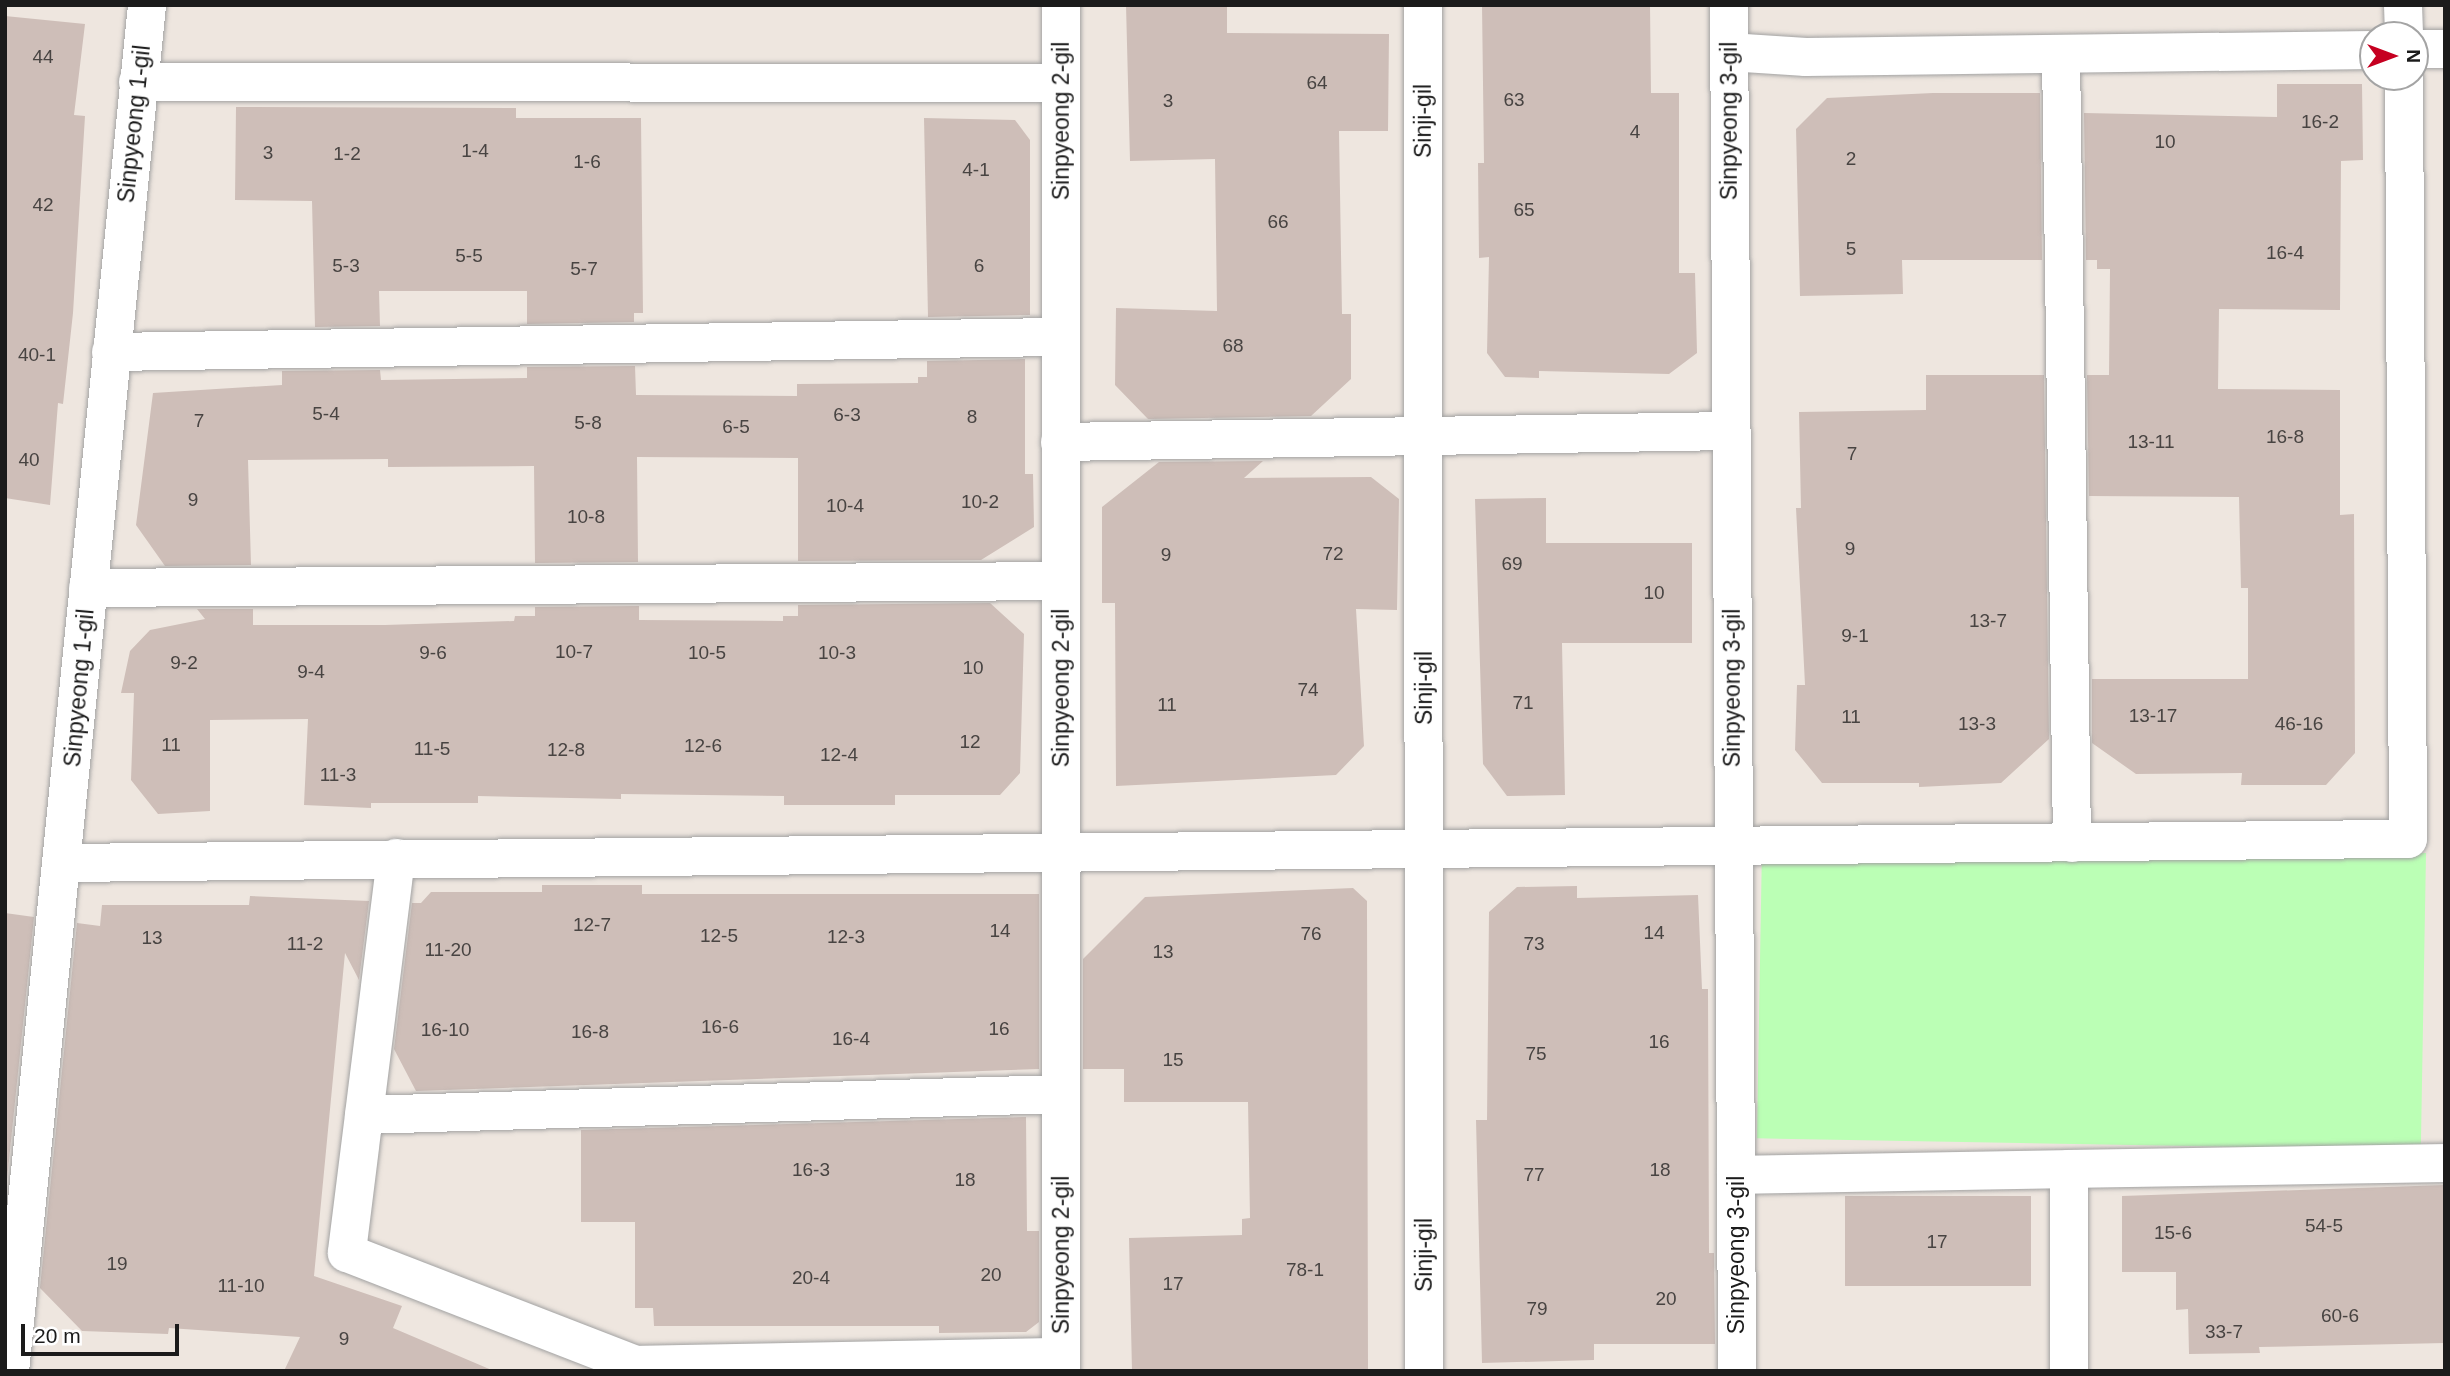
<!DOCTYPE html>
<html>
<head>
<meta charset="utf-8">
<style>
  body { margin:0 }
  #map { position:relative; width:2450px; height:1376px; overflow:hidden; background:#eee6df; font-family:Arial,sans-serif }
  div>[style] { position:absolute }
  .park>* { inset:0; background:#bbffb5; transform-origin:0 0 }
  .building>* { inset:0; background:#cebeb8; transform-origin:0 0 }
  .roads { filter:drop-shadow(0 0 2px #a2a2a2) drop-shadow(0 0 2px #a2a2a2) }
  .minor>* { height:38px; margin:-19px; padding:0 19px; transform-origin:19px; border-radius:19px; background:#fff }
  span { translate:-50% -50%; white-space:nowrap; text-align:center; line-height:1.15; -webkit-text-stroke:6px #fff; paint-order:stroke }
  .number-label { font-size:19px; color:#484442 }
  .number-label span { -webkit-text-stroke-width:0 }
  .street-label { font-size:23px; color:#1b1b1b }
  .frame { position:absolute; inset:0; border:7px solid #1b1b1b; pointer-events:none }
  .north { position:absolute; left:2359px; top:21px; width:70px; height:70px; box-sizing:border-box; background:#fff; border:2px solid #a4a4a4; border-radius:50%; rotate:90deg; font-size:19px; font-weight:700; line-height:28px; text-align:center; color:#1b1b1b }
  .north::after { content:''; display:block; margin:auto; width:24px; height:32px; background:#c60021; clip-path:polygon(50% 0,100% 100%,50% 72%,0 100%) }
  .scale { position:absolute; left:21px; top:1324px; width:158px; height:32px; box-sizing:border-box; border:4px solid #1b1b1b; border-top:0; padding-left:9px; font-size:21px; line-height:24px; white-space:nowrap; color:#1b1b1b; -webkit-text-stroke:5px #fff; paint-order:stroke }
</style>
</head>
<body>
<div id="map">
  <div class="park">
    <i style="left:2426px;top:853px;width:297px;height:664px;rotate:91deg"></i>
  </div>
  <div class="building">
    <i style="clip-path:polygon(1126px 5px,1227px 5px,1227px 33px,1389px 34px,1388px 131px,1339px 131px,1342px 314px,1351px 314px,1351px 379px,1311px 416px,1148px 419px,1115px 385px,1116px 308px,1217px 311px,1215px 159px,1130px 161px)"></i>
    <i style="clip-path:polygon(1482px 5px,1650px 5px,1651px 93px,1679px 93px,1679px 273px,1695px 273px,1697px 353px,1669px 374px,1539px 371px,1539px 378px,1505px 377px,1487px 353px,1489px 257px,1479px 258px,1478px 163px,1484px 163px)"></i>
    <i style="clip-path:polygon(5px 16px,85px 24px,74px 115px,85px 116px,73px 313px,63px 404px,58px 403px,50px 505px,5px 498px)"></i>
    <i style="clip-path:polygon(2277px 84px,2362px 84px,2363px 160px,2341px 161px,2340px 310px,2219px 309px,2218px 389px,2340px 390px,2340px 515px,2354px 514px,2355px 753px,2326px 785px,2241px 785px,2242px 773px,2136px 774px,2092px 743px,2092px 679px,2248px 679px,2248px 588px,2241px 588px,2239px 497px,2089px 496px,2087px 375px,2109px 375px,2110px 269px,2097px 269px,2097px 260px,2086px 260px,2084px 113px,2277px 117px)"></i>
    <i style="clip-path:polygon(1933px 93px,2040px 93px,2042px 260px,1902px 260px,1903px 294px,1800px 296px,1796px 129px,1827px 98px)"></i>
    <i style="clip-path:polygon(236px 107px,516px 108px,516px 118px,641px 118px,643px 313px,634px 313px,634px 322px,527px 324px,527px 291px,379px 291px,380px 326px,315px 327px,312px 201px,235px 200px)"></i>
    <i style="clip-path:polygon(924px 118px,1015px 120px,1030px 140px,1030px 315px,928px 317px)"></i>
    <i style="clip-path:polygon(1025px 359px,1025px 474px,1033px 474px,1034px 527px,981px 560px,798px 561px,798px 458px,637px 457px,638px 562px,535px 563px,534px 466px,388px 467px,388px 459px,248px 460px,251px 565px,165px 566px,136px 525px,153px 393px,282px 385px,282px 371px,380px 370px,381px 380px,527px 378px,527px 367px,635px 366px,636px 395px,797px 396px,797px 384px,918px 383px,918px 377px,927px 377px,927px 361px)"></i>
    <i style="clip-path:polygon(1926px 375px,2044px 375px,2049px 739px,2001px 783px,1919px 787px,1919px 783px,1822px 783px,1795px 750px,1797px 685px,1805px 685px,1796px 508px,1801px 508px,1799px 412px,1926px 410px)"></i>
    <i style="clip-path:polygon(1263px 461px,1244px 478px,1371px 477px,1399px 499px,1397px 610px,1356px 609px,1364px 746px,1336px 775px,1116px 786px,1115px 603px,1102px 603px,1102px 507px,1159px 462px)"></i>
    <i style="clip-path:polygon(1546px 498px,1546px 543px,1692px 543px,1692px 643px,1562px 643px,1565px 795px,1507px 796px,1483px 764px,1475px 499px)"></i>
    <i style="clip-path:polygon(990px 603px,1024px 634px,1020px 773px,1000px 795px,895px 795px,895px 805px,784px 805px,784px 796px,621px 794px,621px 799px,478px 796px,478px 803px,371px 803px,371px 808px,304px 805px,308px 719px,210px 720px,210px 811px,158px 814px,131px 780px,134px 693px,121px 693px,130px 651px,150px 630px,205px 619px,197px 609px,253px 609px,253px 625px,385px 625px,514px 621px,515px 616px,535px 616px,535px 607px,639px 606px,639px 620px,783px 621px,783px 616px,798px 616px,798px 605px)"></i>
    <i style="clip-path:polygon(542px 885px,642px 885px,642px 894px,1039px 894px,1039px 1069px,416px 1091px,394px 1049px,412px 903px,421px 903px,431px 892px,542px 892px)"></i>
    <i style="clip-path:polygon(1577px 886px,1577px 898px,1698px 895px,1702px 989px,1708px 989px,1709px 1253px,1714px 1253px,1715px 1344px,1594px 1344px,1594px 1360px,1482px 1363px,1476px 1120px,1487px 1120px,1489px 912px,1517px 887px)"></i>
    <i style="clip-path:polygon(1353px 888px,1367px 901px,1368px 1371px,1132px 1371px,1129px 1238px,1242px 1235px,1242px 1219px,1250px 1218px,1248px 1102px,1124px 1102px,1124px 1069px,1083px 1069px,1083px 959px,1145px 897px)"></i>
    <i style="clip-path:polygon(250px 896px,369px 901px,359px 980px,345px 953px,314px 1276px,402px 1306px,393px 1328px,494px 1371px,284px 1371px,300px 1337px,169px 1328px,168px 1334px,82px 1331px,40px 1288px,77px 923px,100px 926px,102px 905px,249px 905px)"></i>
    <i style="clip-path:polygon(5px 913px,34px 917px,5px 1199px)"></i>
    <i style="clip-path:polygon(1026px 1117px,1027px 1231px,1039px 1231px,1039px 1322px,1026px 1332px,939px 1333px,939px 1326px,654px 1326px,653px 1308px,635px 1308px,635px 1222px,581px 1222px,581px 1130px)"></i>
    <i style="clip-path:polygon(2445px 1185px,2445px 1343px,2259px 1347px,2260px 1353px,2189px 1354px,2188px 1309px,2176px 1310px,2176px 1272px,2122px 1272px,2122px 1196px)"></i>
    <i style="left:1845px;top:1196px;width:186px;height:90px"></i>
  </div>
  <div class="roads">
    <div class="minor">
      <i style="left:1061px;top:5px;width:1366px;rotate:90deg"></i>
      <i style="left:1423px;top:5px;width:1366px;rotate:89.96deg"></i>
      <i style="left:1729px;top:5px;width:1366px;rotate:89.66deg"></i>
      <i style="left:2403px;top:5px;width:30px;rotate:88deg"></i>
      <i style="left:2415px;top:49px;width:30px"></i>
      <i style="left:1729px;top:52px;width:77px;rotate:3.7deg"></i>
      <i style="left:1806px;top:57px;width:567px;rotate:-0.71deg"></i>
      <i style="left:2061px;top:54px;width:789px;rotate:89.2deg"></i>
      <i style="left:138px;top:82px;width:922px;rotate:0.06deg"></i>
      <i style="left:111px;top:352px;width:949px;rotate:-0.91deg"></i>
      <i style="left:1060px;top:442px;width:671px;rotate:-0.94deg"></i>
      <i style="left:88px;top:588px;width:972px;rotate:-0.41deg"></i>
      <i style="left:396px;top:858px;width:398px;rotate:97.1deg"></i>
      <i style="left:347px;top:1253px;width:310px;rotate:21.2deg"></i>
      <i style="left:636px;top:1365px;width:425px;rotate:-1.1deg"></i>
      <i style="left:62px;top:863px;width:2346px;rotate:-0.59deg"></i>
      <i style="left:2408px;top:839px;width:762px;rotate:-90.3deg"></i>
      <i style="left:364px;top:1115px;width:697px;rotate:-1.73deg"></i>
      <i style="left:1736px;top:1175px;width:333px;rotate:-1deg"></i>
      <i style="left:10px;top:1371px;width:1373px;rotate:-84.27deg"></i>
      <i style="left:2069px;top:1371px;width:202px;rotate:-90deg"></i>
      <i style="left:2069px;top:1169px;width:376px;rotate:-0.9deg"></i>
    </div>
  </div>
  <div class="number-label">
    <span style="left:43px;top:57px">44</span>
    <span style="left:1317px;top:83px">64</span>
    <span style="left:1514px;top:100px">63</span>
    <span style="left:1168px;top:101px">3</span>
    <span style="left:2320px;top:122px">16-2</span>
    <span style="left:1635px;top:132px">4</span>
    <span style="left:2165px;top:142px">10</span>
    <span style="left:475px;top:151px">1-4</span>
    <span style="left:268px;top:153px">3</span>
    <span style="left:347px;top:154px">1-2</span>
    <span style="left:1851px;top:159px">2</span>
    <span style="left:587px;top:162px">1-6</span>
    <span style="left:976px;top:170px">4-1</span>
    <span style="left:43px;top:205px">42</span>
    <span style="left:1524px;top:210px">65</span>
    <span style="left:1278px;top:222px">66</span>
    <span style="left:1851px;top:249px">5</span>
    <span style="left:2285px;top:253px">16-4</span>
    <span style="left:469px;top:256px">5-5</span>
    <span style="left:346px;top:266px">5-3</span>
    <span style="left:979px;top:266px">6</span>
    <span style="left:584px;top:269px">5-7</span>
    <span style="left:1233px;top:346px">68</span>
    <span style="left:37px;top:355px">40-1</span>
    <span style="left:326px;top:414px">5-4</span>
    <span style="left:847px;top:415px">6-3</span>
    <span style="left:972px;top:417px">8</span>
    <span style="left:199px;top:421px">7</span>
    <span style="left:588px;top:423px">5-8</span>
    <span style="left:736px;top:427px">6-5</span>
    <span style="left:2285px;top:437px">16-8</span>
    <span style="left:2151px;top:442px">13-11</span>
    <span style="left:1852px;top:454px">7</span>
    <span style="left:29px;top:460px">40</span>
    <span style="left:193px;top:500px">9</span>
    <span style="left:980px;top:502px">10-2</span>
    <span style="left:845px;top:506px">10-4</span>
    <span style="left:586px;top:517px">10-8</span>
    <span style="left:1850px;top:549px">9</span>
    <span style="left:1333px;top:554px">72</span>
    <span style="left:1166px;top:555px">9</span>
    <span style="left:1512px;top:564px">69</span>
    <span style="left:1654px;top:593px">10</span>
    <span style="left:1988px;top:621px">13-7</span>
    <span style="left:1855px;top:636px">9-1</span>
    <span style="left:574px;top:652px">10-7</span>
    <span style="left:433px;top:653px">9-6</span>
    <span style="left:707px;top:653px">10-5</span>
    <span style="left:837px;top:653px">10-3</span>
    <span style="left:184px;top:663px">9-2</span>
    <span style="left:973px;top:668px">10</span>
    <span style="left:311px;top:672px">9-4</span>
    <span style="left:1308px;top:690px">74</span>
    <span style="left:1523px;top:703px">71</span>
    <span style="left:1167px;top:705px">11</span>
    <span style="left:2153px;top:716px">13-17</span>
    <span style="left:1851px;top:717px">11</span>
    <span style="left:1977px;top:724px">13-3</span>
    <span style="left:2299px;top:724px">46-16</span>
    <span style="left:970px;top:742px">12</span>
    <span style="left:171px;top:745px">11</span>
    <span style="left:703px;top:746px">12-6</span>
    <span style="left:432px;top:749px">11-5</span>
    <span style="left:566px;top:750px">12-8</span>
    <span style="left:839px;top:755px">12-4</span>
    <span style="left:338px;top:775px">11-3</span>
    <span style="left:592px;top:925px">12-7</span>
    <span style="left:1000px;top:931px">14</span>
    <span style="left:1654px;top:933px">14</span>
    <span style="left:1311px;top:934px">76</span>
    <span style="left:719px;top:936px">12-5</span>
    <span style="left:846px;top:937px">12-3</span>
    <span style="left:152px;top:938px">13</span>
    <span style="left:305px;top:944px">11-2</span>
    <span style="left:1534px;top:944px">73</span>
    <span style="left:448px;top:950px">11-20</span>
    <span style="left:1163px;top:952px">13</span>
    <span style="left:720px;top:1027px">16-6</span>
    <span style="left:999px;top:1029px">16</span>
    <span style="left:445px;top:1030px">16-10</span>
    <span style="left:590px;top:1032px">16-8</span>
    <span style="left:851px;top:1039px">16-4</span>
    <span style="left:1659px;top:1042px">16</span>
    <span style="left:1536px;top:1054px">75</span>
    <span style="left:1173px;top:1060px">15</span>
    <span style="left:811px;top:1170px">16-3</span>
    <span style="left:1660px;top:1170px">18</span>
    <span style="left:1534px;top:1175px">77</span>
    <span style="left:965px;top:1180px">18</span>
    <span style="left:2324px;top:1226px">54-5</span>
    <span style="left:2173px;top:1233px">15-6</span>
    <span style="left:1937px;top:1242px">17</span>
    <span style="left:117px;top:1264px">19</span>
    <span style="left:1305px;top:1270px">78-1</span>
    <span style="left:991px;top:1275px">20</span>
    <span style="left:811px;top:1278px">20-4</span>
    <span style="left:1173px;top:1284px">17</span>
    <span style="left:241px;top:1286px">11-10</span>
    <span style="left:1666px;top:1299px">20</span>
    <span style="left:1537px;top:1309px">79</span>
    <span style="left:2340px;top:1316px">60-6</span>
    <span style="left:2224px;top:1332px">33-7</span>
    <span style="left:344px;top:1339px">9</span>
  </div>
  <div class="street-label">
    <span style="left:1061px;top:121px;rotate:-90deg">Sinpyeong 2-gil</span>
    <span style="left:1423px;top:121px;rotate:-90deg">Sinji-gil</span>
    <span style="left:1729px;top:121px;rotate:-90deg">Sinpyeong 3-gil</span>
    <span style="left:134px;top:124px;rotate:-84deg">Sinpyeong 1-gil</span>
    <span style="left:79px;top:688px;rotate:-85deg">Sinpyeong 1-gil</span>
    <span style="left:1061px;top:688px;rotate:-90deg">Sinpyeong 2-gil</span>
    <span style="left:1424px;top:688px;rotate:-90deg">Sinji-gil</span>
    <span style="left:1732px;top:688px;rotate:-90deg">Sinpyeong 3-gil</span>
    <span style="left:1061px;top:1255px;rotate:-90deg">Sinpyeong 2-gil</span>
    <span style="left:1424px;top:1255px;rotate:-90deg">Sinji-gil</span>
    <span style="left:1736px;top:1255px;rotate:-90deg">Sinpyeong 3-gil</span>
  </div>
  <div class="frame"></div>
  <div class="north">N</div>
  <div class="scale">20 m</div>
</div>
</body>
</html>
